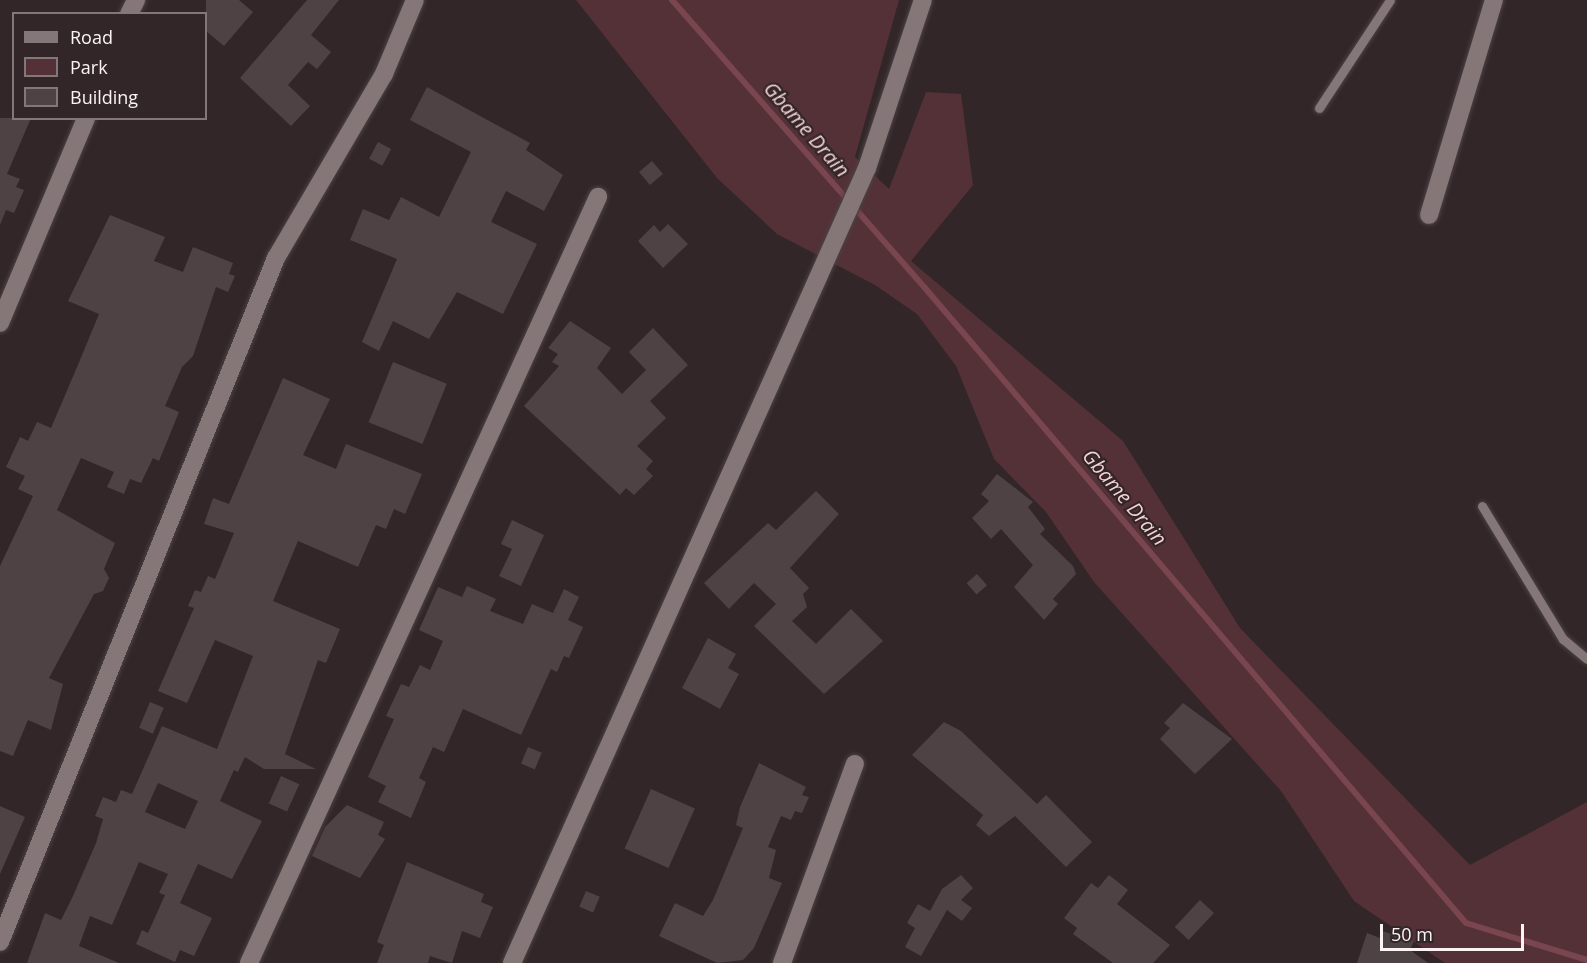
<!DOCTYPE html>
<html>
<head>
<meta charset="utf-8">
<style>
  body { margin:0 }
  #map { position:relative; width:1587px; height:963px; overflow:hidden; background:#322628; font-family:"Open Sans",sans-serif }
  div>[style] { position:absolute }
  .green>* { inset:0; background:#543137 }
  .stream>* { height:6px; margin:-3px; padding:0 3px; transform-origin:3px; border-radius:3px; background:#79454e }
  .building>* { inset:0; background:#4f4244; transform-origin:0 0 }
  .roads { filter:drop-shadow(0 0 2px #4b4143) drop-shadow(0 0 2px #4b4143) }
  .lane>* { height:9px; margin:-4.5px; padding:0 4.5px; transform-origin:4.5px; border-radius:4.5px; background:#857778 }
  .street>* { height:18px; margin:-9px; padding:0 9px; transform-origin:9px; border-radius:9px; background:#857778 }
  span { translate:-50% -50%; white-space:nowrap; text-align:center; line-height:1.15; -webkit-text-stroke:4.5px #322628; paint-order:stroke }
  .water-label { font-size:20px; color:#f6d2d7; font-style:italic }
  .legend { position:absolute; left:12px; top:12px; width:195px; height:108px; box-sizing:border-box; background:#322628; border:2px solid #82787a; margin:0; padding:8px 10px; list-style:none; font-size:18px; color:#fbf3f4 }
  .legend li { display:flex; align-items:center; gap:12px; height:30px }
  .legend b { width:30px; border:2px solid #82787a }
  .scale { position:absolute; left:1380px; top:924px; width:144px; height:27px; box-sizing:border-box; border:3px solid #fbf3f4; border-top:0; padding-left:8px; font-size:18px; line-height:21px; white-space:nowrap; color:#fbf3f4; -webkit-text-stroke:4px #322628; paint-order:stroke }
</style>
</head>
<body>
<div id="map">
  <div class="green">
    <i style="clip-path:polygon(576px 0,899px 0,855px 157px,889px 189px,926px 92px,961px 94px,973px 185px,911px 261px,1123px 441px,1240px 628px,1470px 865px,1587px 802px,1587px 963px,1445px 963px,1354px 901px,1281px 791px,1094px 582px,1046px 512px,994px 459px,956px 366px,917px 314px,875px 285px,777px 234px,717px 178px)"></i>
  </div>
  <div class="stream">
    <i style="left:672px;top:0;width:383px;rotate:48.7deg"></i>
    <i style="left:925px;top:288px;width:834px;rotate:49.57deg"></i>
    <i style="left:1466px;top:923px;width:127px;rotate:17deg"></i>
  </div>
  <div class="building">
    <i style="clip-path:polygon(206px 0,239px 0,253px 12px,224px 46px,206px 31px)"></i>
    <i style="clip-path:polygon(307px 0,339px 0,311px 35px,331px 52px,317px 69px,308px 62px,288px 85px,310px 106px,291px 126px,240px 78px)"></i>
    <i style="clip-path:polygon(427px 87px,530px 143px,526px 150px,563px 175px,544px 211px,506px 191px,491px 222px,537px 244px,503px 314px,457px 292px,429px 339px,393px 321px,379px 351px,362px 342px,397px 259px,350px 240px,363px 209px,389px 220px,401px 197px,439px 217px,471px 152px,410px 120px)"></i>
    <i style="clip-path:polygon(0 118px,31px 118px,7px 174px,20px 179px,16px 187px,24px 190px,14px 213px,6px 210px,0 225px)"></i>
    <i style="left:378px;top:142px;width:15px;height:19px;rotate:28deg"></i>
    <i style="left:652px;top:161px;width:17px;height:17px;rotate:50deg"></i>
    <i style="clip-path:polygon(110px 215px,165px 237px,154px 261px,183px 272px,193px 247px,233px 263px,229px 274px,235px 276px,228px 292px,216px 287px,193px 356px,182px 367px,165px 406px,179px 412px,159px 461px,153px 458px,141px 483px,130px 479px,124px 494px,107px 487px,114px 472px,81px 458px,57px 510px,115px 543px,104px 569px,109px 578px,103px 591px,94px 594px,49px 678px,63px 684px,51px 730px,28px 720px,13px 756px,0 751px,0 566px,33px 496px,18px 489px,25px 476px,6px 467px,20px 437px,28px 441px,37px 422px,51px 428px,80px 360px,99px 314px,68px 301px)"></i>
    <i style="clip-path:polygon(668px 224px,688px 244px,663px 268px,638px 241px,654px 225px,660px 232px)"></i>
    <i style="clip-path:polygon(570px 321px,611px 348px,597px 368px,622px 394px,646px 370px,629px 352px,653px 328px,688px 365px,650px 401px,666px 418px,637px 446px,653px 461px,646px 469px,653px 476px,634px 495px,626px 488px,620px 495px,524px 406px,559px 366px,552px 362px,558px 354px,548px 348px)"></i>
    <i style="left:393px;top:362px;width:58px;height:65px;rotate:22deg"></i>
    <i style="clip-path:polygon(evenodd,283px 378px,330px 399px,303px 455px,336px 469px,346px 444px,422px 474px,405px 514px,394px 509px,386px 529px,376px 525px,358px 567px,298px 541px,273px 601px,340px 629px,326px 663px,318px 660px,285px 754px,316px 769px,264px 769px,245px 757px,238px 772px,234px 770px,220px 801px,262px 821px,232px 879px,198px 864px,180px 903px,212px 918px,194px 956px,180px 950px,175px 962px,136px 944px,142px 930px,148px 933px,165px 895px,159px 893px,168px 874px,139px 862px,112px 925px,90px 916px,79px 946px,119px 963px,27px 963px,45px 913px,61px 920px,73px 896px,96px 843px,103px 819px,95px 816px,103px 797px,116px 802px,121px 790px,132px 794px,162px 726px,217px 749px,253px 656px,215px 640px,187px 703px,158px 691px,194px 608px,188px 606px,195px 590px,201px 592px,208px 576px,215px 579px,234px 533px,204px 524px,213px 498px,229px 504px,283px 378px,158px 783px,198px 801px,185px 829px,145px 812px,158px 783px)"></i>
    <i style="clip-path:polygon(997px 474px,1033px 502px,1028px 507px,1045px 529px,1040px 534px,1073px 566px,1076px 574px,1053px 599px,1058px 604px,1044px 620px,1014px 587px,1033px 565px,1001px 529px,991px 539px,972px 518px,989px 501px,981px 494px)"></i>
    <i style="clip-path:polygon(816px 491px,839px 514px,790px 568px,809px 588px,803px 594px,807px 607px,792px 621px,816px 644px,851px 609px,883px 641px,824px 694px,754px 626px,776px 604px,754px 583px,729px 609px,704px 583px,768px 523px,776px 530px)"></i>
    <i style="clip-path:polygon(512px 520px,544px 535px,521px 586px,499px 576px,512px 549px,501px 544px)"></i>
    <i style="left:977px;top:574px;width:15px;height:14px;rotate:48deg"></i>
    <i style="clip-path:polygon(467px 586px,496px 599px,490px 611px,523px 624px,532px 604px,553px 613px,564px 589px,579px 597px,568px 620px,583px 627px,569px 658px,564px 656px,557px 672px,551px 669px,521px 735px,463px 709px,444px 752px,433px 747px,419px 778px,426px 782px,411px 818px,378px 802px,386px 786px,368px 777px,394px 719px,386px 716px,401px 684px,409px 687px,420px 665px,430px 670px,443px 641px,419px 630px,438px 587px,462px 597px)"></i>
    <i style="clip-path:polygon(708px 638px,736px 654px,728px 668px,739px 674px,720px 709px,682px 688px)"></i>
    <i style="left:150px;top:702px;width:15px;height:28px;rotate:23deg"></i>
    <i style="clip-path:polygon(1183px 703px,1232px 739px,1195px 774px,1160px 739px,1170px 728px,1164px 723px)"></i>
    <i style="clip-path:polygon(944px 722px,961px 731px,1037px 804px,1046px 795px,1092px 842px,1066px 867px,1015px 816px,989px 836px,976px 825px,983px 815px,912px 755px)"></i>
    <i style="left:528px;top:747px;width:15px;height:18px;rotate:23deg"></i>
    <i style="clip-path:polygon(759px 763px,806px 787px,802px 795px,809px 797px,802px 813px,795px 811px,791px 820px,781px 816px,768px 847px,776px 850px,769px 878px,782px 883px,754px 948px,743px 960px,717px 963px,659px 936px,675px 903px,703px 916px,713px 900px,743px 828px,736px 825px,740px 807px)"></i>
    <i style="left:281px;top:776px;width:20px;height:30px;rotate:24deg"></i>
    <i style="left:651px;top:789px;width:48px;height:65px;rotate:24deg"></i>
    <i style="clip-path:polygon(347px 805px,384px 822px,378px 835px,385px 839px,360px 878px,312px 856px,325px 827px)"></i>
    <i style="clip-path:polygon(0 806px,25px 817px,0 874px)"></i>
    <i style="clip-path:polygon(407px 862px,484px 894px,481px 902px,493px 907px,480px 938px,462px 931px,452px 963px,430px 956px,428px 963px,377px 963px,384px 945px,377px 942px)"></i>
    <i style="clip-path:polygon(961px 875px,973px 888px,961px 900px,972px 908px,962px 921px,947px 910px,921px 956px,905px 947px,915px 928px,907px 923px,918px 904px,930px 911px,942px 889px)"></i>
    <i style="clip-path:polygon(1109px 875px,1128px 890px,1117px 904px,1170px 945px,1153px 963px,1113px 963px,1073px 934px,1077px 928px,1064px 918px,1091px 883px,1098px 888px)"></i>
    <i style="left:586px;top:891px;width:15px;height:17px;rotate:23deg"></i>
    <i style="left:1200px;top:900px;width:19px;height:37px;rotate:43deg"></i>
    <i style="clip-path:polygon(1382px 931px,1414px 941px,1410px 950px,1428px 963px,1357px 963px,1367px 933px,1380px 938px)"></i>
  </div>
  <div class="roads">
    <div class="lane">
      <i style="left:1319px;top:108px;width:129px;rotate:-56.7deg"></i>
      <i style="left:1482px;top:506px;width:156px;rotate:58.7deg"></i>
      <i style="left:1563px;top:639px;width:31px;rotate:40deg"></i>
    </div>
    <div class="street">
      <i style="left:129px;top:14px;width:16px;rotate:-63deg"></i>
      <i style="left:1429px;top:215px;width:225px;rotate:-73.2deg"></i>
      <i style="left:0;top:323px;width:222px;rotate:-67.2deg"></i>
      <i style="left:0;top:942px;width:738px;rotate:-68.03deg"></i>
      <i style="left:276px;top:258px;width:213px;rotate:-59.6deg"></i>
      <i style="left:384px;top:74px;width:80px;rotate:-67.3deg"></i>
      <i style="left:249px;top:963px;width:842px;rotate:-65.51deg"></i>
      <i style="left:512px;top:963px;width:871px;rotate:-65.94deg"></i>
      <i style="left:867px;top:168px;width:177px;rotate:-71.6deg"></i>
      <i style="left:782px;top:963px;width:212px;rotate:-69.9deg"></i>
    </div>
  </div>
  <div class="water-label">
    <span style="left:807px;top:129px;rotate:49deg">Gbame Drain</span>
    <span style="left:1125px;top:497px;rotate:50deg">Gbame Drain</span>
  </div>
  <ul class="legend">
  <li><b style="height:8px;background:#857778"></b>Road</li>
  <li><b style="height:16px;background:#543137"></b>Park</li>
  <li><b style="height:16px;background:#4f4244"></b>Building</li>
  </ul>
  <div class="scale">50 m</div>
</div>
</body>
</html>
